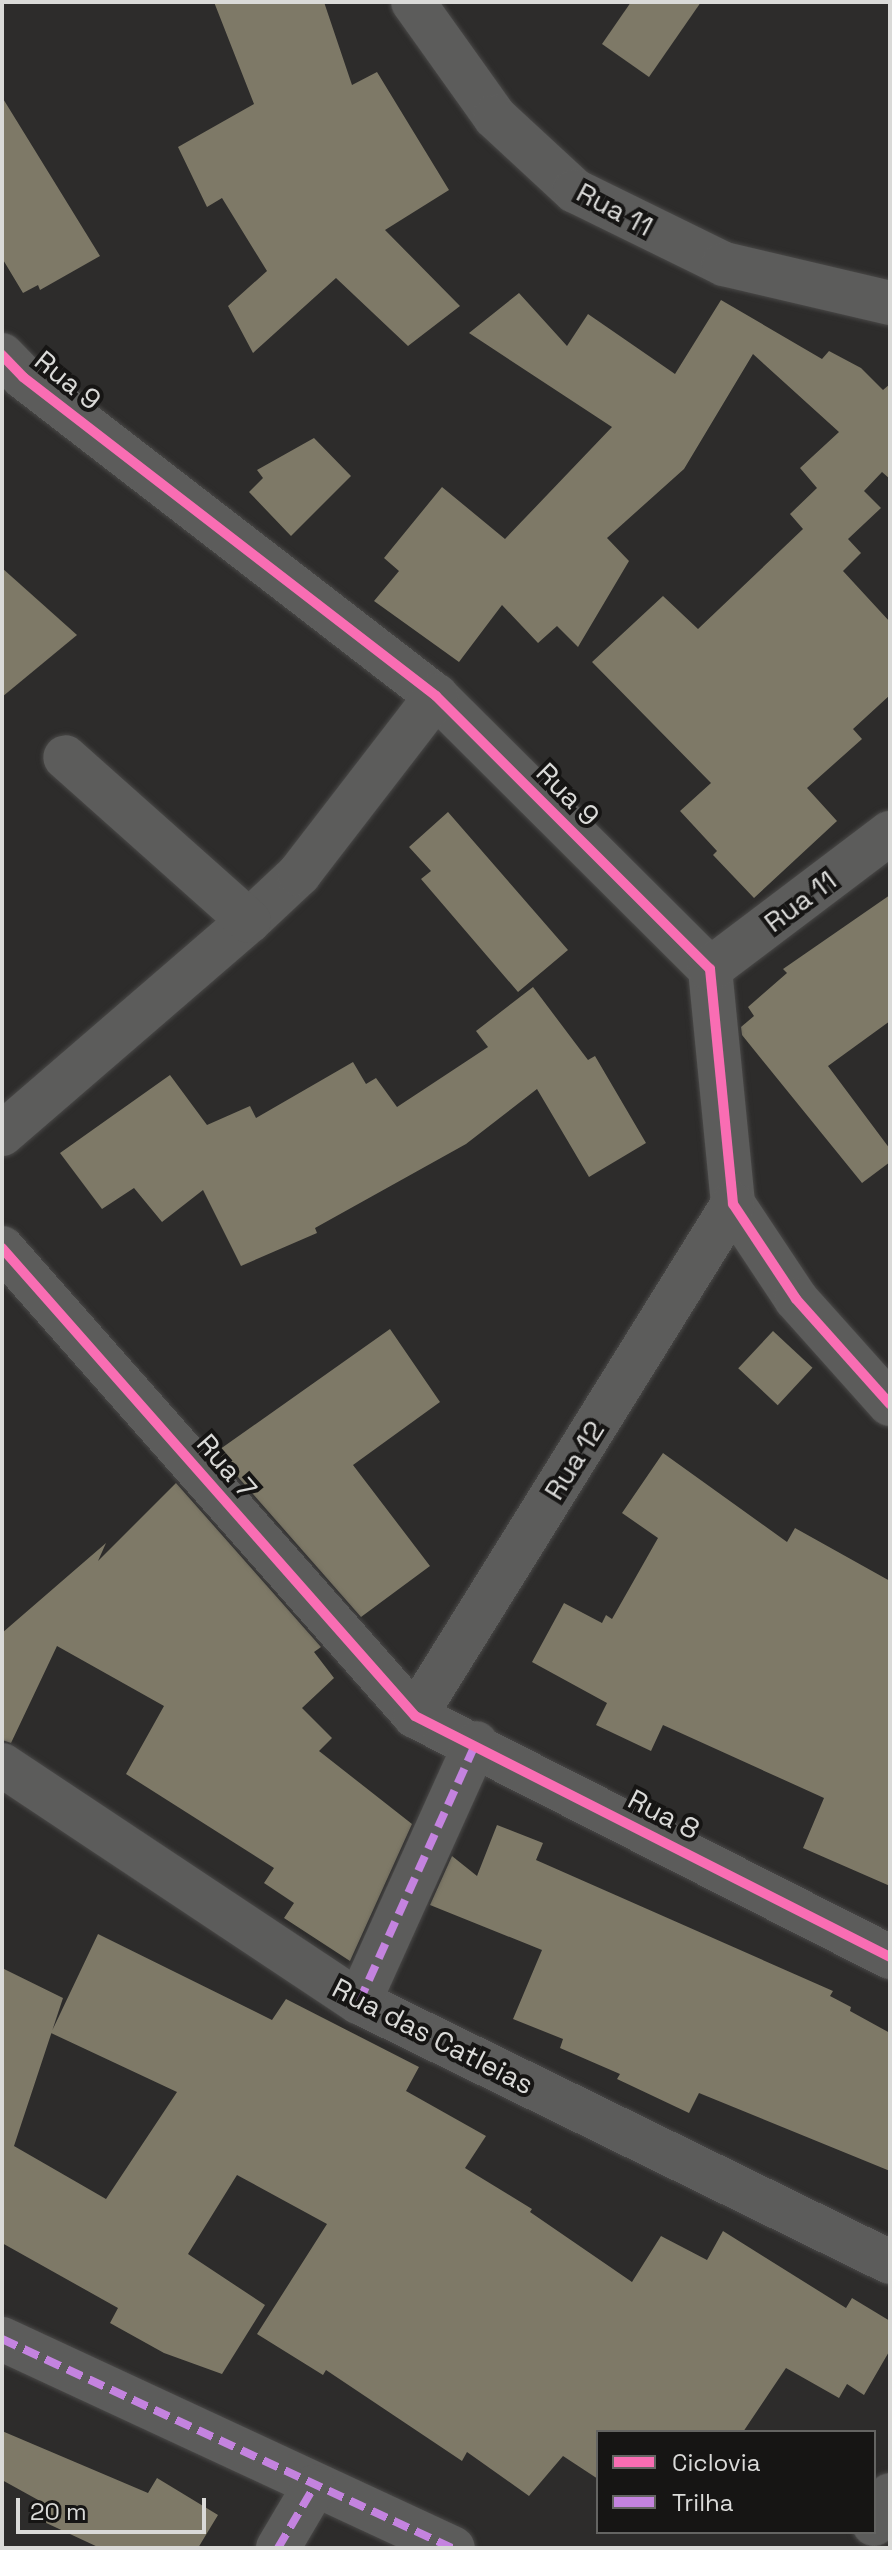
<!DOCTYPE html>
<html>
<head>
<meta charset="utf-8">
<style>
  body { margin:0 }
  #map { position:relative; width:892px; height:2550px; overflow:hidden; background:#2d2c2b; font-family:"Space Grotesk",sans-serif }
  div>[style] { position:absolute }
  .building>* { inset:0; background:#7e7967; transform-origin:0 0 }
  .roads { filter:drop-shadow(0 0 2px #494847) drop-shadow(0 0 2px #494847) }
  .street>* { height:44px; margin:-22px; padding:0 22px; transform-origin:22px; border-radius:22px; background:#5c5c5b }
  .quiet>* { height:8px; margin-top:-4px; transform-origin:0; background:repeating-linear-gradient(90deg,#c483df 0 16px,transparent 0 24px) }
  .cycleway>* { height:10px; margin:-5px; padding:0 5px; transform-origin:5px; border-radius:5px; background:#f96db3 }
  span { translate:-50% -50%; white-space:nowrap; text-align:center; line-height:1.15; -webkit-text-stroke:8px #161514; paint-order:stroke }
  .street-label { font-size:28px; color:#dadad8 }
  .frame { position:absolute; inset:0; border:4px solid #dadad8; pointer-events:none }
  .legend { position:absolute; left:596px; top:2430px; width:280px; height:104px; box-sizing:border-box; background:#161514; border:2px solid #646462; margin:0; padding:10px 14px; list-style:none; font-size:24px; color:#dadad8 }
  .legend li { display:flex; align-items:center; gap:16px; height:40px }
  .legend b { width:40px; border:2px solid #646462 }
  .scale { position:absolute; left:16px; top:2498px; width:190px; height:36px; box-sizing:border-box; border:4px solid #dadad8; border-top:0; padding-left:10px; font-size:24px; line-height:28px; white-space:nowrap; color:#dadad8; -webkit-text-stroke:6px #161514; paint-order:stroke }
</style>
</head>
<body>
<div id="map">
  <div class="building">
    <i style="clip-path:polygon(214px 2px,324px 2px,352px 85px,377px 72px,449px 190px,385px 230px,460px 306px,408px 346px,336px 278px,253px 353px,228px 306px,267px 271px,222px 198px,207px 207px,178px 147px,254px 104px)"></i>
    <i style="clip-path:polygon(631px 2px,701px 2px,649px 77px,602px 44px)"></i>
    <i style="clip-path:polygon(2px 97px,100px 256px,40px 290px,38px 285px,23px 293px,2px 258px)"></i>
    <i style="clip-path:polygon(519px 293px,567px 346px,588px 314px,675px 374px,721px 300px,822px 359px,829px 351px,861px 368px,883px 390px,890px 384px,890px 479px,882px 472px,864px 491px,881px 508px,848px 539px,861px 553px,843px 571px,890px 622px,890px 695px,853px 729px,862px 739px,807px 788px,837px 821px,754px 898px,713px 855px,717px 851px,680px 811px,711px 783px,592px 662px,663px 596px,698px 629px,803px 529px,790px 514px,817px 488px,800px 468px,839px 432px,753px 354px,684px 469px,607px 538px,629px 561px,578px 647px,557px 626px,538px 643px,502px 605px,459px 662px,374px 601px,399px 571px,384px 558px,442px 487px,505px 539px,612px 427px,469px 333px)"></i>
    <i style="clip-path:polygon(314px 438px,351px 476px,291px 536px,249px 492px,263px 478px,257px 470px)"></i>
    <i style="clip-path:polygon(2px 568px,77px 635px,2px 697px)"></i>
    <i style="clip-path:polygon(448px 812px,568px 950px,518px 992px,421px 879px,431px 871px,409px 847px)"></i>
    <i style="clip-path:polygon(890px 895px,890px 1021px,828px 1066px,890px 1149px,890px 1162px,862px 1183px,742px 1035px,741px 1027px,754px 1016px,748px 1007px,787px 973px,783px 969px)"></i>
    <i style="clip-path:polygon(533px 987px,588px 1060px,595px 1056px,646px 1143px,589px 1177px,537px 1089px,466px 1144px,315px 1228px,317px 1233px,241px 1266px,203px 1190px,162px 1222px,134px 1188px,102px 1209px,60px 1153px,170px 1075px,207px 1125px,250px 1106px,256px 1118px,353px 1062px,366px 1084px,376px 1078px,397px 1107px,488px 1047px,476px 1031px)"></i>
    <i style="clip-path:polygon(390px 1329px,440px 1402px,353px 1465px,430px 1566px,361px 1617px,216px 1452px)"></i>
    <i style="left:773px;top:1331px;width:54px;height:51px;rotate:43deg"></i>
    <i style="clip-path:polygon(663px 1453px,787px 1542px,795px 1528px,890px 1581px,890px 1886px,803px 1848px,824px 1798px,663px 1725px,651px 1751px,596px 1725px,607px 1703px,532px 1662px,564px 1603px,602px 1623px,606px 1615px,612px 1619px,658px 1538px,622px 1513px)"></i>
    <i style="clip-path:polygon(176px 1483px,321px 1647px,314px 1652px,334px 1678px,302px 1708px,332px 1738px,319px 1751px,412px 1824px,350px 1961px,284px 1918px,294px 1903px,264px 1883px,274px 1868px,126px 1774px,164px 1706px,57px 1646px,11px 1743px,2px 1740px,2px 1633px,106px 1543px,98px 1561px)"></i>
    <i style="clip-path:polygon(497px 1825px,543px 1843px,536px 1860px,833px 1991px,830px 1996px,851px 2007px,850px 2011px,890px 2033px,890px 2171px,699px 2093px,689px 2113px,617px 2079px,620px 2074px,560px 2048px,563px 2039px,513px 2019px,542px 1950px,430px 1905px,452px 1856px,477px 1876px)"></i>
    <i style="clip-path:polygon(98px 1934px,272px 2020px,286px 1999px,419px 2067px,406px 2091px,486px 2136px,465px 2168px,532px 2209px,530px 2212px,632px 2282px,661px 2236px,707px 2260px,723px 2231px,846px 2308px,852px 2298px,890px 2321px,890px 2350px,864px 2395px,847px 2384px,839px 2398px,786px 2368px,743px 2432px,598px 2432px,598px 2479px,563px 2456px,529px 2496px,467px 2452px,462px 2461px,326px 2370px,323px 2375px,257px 2334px,327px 2224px,237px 2175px,188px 2254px,265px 2305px,222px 2374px,164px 2353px,110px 2323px,118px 2308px,2px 2243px,2px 1968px,63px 1998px,14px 2146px,106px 2199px,177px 2092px,51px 2033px)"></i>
    <i style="clip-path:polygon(2px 2431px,148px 2493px,157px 2478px,218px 2515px,198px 2548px,100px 2548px,42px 2521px,49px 2506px,2px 2480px)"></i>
  </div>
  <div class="roads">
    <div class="street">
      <i style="left:413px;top:2px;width:141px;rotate:54.5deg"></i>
      <i style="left:495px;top:117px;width:109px;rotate:42.8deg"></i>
      <i style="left:575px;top:191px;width:166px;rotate:26.1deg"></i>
      <i style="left:724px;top:264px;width:171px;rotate:13.2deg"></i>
      <i style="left:2px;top:355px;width:30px;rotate:46deg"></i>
      <i style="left:23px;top:377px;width:522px;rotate:37.68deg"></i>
      <i style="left:436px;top:696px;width:387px;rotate:44.9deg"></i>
      <i style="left:710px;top:969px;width:236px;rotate:84.4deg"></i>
      <i style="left:733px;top:1204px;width:114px;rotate:56.4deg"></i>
      <i style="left:796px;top:1299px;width:141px;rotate:48.2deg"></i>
      <i style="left:249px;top:921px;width:69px;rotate:-43.2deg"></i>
      <i style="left:299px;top:874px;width:225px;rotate:-52.4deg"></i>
      <i style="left:710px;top:969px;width:226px;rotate:-37.1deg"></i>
      <i style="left:2px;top:1134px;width:326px;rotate:-40.8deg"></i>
      <i style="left:249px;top:921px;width:246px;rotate:-138.3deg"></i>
      <i style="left:2px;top:1248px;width:624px;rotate:48.57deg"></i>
      <i style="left:415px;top:1716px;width:533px;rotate:26.9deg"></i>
      <i style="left:415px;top:1716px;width:603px;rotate:-58.16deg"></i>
      <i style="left:2px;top:1765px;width:429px;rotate:33.6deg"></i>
      <i style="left:359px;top:2002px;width:591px;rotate:26.09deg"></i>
      <i style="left:359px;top:2002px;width:284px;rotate:-65.7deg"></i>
      <i style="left:2px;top:2339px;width:497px;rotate:24.9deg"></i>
      <i style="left:874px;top:2524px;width:33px;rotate:-61deg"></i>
      <i style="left:278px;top:2548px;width:71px;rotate:-59.5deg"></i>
    </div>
  </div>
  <div class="quiet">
    <i style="left:359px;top:2002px;width:284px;rotate:-65.7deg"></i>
    <i style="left:2px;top:2339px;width:497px;rotate:24.9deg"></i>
    <i style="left:278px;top:2548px;width:71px;rotate:-59.5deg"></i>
  </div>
  <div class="cycleway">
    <i style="left:2px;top:355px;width:30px;rotate:46deg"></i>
    <i style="left:23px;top:377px;width:522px;rotate:37.68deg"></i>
    <i style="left:436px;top:696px;width:387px;rotate:44.9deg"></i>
    <i style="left:710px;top:969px;width:236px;rotate:84.4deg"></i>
    <i style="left:733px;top:1204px;width:114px;rotate:56.4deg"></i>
    <i style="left:796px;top:1299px;width:141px;rotate:48.2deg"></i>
    <i style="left:2px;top:1248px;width:624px;rotate:48.57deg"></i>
    <i style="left:415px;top:1716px;width:533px;rotate:26.9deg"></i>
  </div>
  <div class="street-label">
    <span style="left:615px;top:209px;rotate:28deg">Rua 11</span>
    <span style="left:68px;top:380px;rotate:39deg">Rua 9</span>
    <span style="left:568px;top:794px;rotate:45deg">Rua 9</span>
    <span style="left:800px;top:901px;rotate:-37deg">Rua 11</span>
    <span style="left:574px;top:1460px;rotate:-58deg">Rua 12</span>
    <span style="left:227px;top:1466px;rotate:49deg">Rua 7</span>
    <span style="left:664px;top:1814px;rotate:27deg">Rua 8</span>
    <span style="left:433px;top:2036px;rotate:27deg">Rua das Catleias</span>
  </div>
  <div class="frame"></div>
  <ul class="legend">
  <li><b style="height:10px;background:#f96db3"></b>Ciclovia</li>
  <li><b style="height:10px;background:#c483df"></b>Trilha</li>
  </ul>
  <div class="scale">20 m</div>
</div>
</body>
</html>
